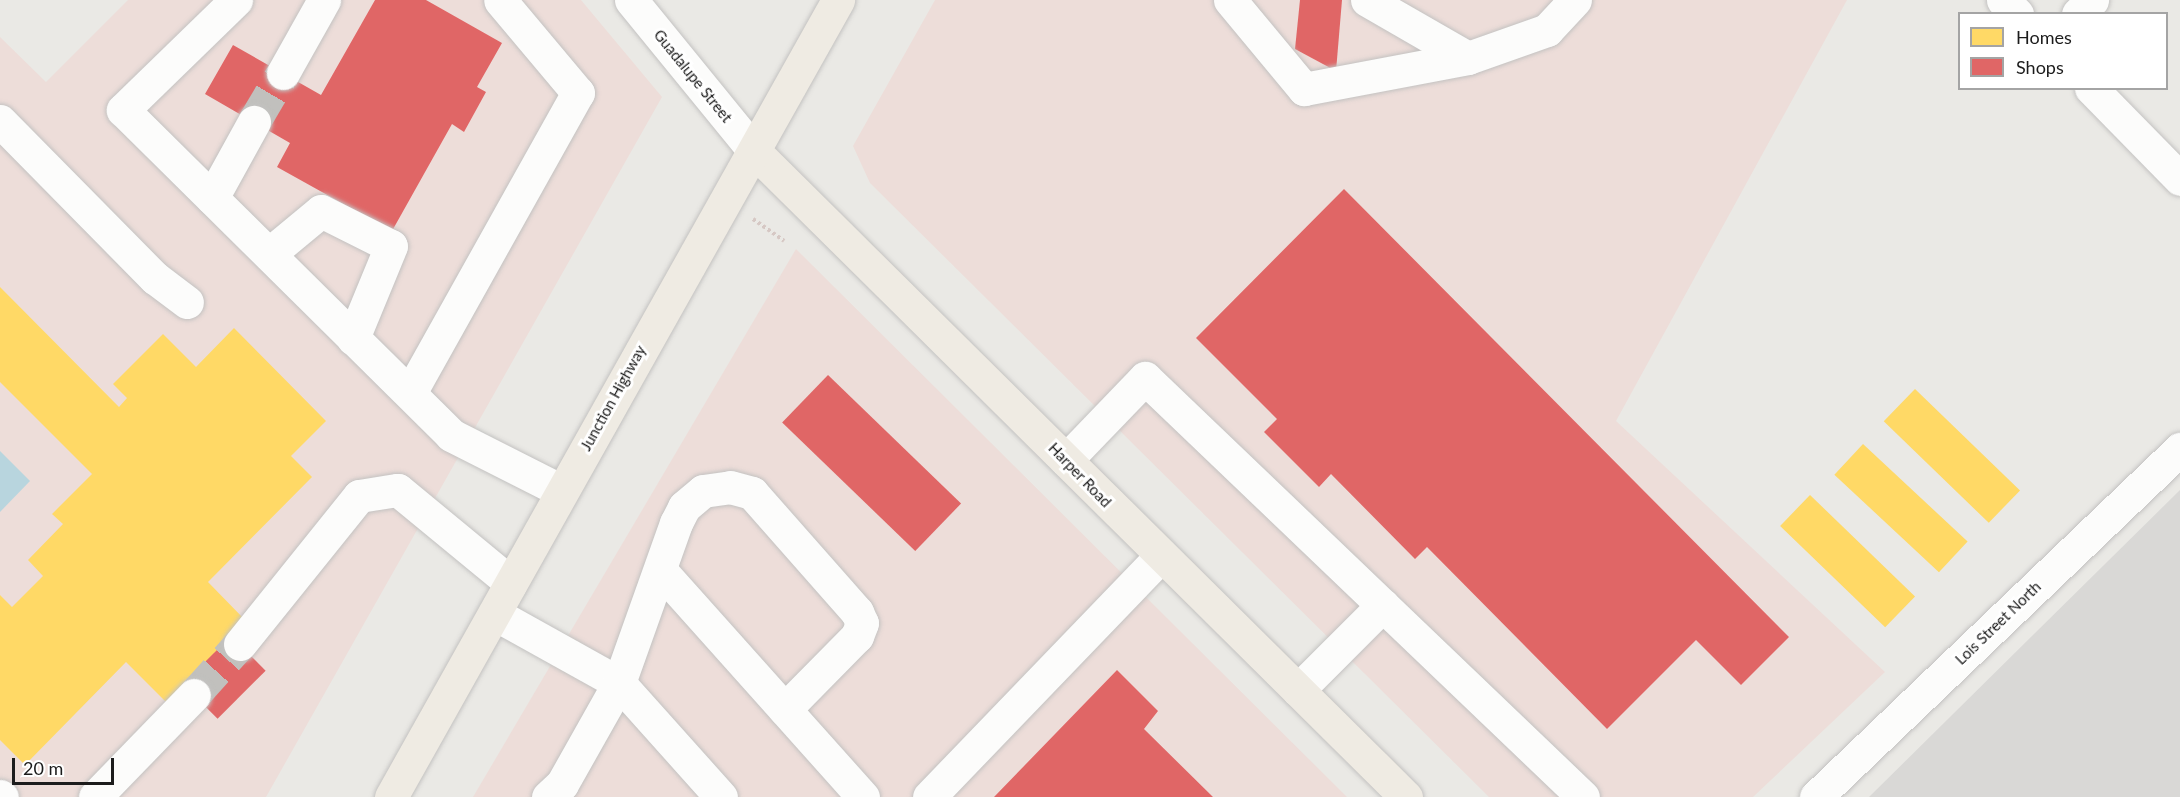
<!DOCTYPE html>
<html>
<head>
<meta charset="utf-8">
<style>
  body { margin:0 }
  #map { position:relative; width:2180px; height:797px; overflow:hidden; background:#eae9e5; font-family:Lato,sans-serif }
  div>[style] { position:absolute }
  .residential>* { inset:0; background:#d9d8d6 }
  .commercial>* { inset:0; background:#edddd9 }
  .water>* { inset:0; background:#b8d5de }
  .homes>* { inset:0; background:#ffd966; transform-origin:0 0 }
  .shops>* { inset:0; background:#e06666; transform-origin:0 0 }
  .minor-tunnel>* { height:33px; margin-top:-16.5px; transform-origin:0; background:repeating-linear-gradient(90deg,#c1c0bd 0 33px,transparent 0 49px) }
  .path>* { height:4px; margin-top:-2px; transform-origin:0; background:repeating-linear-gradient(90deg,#d6c8c4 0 3px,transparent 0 6px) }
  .roads { filter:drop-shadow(0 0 2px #c3c2c1) drop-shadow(0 0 2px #c3c2c1) }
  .minor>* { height:33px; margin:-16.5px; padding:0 16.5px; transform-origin:16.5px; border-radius:16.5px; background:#fcfcfb }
  .major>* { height:33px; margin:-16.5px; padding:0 16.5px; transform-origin:16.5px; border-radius:16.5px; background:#efebe3 }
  span { translate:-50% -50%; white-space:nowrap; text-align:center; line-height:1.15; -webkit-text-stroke:6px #fff; paint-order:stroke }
  .street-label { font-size:15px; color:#1c1c1c }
  .legend { position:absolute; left:1958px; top:12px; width:210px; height:78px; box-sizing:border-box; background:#fff; border:2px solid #a4a4a4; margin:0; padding:8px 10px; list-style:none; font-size:18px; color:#1c1c1c }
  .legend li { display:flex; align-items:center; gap:12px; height:30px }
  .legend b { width:30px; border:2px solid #a4a4a4 }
  .scale { position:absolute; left:12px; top:758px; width:102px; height:27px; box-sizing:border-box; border:3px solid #1c1c1c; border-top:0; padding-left:8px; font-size:18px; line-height:21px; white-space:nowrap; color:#1c1c1c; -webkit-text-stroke:4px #fff; paint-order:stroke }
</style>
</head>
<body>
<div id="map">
  <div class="residential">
    <i style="clip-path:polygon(2180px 490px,2180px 797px,1869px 797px)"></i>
  </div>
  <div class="commercial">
    <i style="clip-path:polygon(128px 0,581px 0,662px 97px,266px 797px,0 797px,0 37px,46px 82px)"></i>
    <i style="clip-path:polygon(935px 0,1847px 0,1616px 421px,1885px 672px,1753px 797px,1489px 797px,870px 183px,853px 146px)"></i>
    <i style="clip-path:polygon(796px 249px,1347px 797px,473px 797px)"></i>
  </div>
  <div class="water">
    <i style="clip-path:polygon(0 451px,30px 481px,0 512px)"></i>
  </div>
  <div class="homes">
    <i style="clip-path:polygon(0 287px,119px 407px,127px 398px,113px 384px,163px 334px,196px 367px,234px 328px,326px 421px,291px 456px,312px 477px,208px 582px,246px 621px,166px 702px,126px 662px,25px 765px,0 740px,0 595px,12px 607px,43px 576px,28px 560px,63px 524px,52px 514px,92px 474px,0 382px)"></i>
    <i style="left:1915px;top:389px;width:146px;height:45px;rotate:44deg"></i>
    <i style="left:1863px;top:444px;width:143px;height:42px;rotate:43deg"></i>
    <i style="left:1810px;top:495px;width:146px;height:43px;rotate:44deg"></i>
  </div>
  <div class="shops">
    <i style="clip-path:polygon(375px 0,426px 0,502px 43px,477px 87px,486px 92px,464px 132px,452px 124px,392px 231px,277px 167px,290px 143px,205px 94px,233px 45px,321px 95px)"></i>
    <i style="clip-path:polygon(1300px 0,1342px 0,1336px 71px,1295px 49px)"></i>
    <i style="clip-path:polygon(1344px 189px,1789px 637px,1741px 685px,1696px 640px,1607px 729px,1427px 547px,1415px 559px,1331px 474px,1319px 487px,1264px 432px,1277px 419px,1196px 338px)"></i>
    <i style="left:828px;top:375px;width:185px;height:66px;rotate:44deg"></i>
    <i style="left:231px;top:636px;width:49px;height:68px;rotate:45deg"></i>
    <i style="clip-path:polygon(1117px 670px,1158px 711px,1144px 729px,1213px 797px,994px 797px)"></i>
  </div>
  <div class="minor-tunnel">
    <i style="left:254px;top:122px;width:57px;rotate:-59.4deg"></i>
    <i style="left:194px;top:695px;width:69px;rotate:-48deg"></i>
  </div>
  <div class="path">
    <i style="left:753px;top:219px;width:38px;rotate:35deg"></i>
  </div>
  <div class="roads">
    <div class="minor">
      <i style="left:236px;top:0;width:158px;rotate:135.8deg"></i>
      <i style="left:123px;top:110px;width:462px;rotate:44.7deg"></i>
      <i style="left:451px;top:435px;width:124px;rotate:26.8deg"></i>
      <i style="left:631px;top:0;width:195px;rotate:50.8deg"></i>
      <i style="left:1230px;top:0;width:116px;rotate:50.3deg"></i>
      <i style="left:1304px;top:89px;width:167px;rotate:-10.7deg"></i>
      <i style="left:1468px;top:58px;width:84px;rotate:-19.5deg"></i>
      <i style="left:1547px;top:30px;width:41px;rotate:-47deg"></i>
      <i style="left:1367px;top:0;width:116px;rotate:29.9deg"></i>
      <i style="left:2003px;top:0;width:20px;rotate:45deg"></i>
      <i style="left:2078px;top:14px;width:20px;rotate:-45deg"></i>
      <i style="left:283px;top:73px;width:84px;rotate:-60.7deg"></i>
      <i style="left:2091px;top:88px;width:127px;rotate:45.6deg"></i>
      <i style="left:0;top:121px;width:221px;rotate:45.4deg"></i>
      <i style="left:155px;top:278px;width:40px;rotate:37deg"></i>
      <i style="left:212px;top:198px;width:87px;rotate:-61.1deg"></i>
      <i style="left:269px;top:254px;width:67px;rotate:-39.6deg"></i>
      <i style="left:321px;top:211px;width:78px;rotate:26.6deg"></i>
      <i style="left:391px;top:246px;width:100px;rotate:112.4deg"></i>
      <i style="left:410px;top:393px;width:344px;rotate:-60.8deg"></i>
      <i style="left:578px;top:93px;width:121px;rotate:-130deg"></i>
      <i style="left:1066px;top:460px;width:114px;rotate:-46.1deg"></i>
      <i style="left:1145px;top:378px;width:606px;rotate:43.73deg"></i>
      <i style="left:661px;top:571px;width:303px;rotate:48.2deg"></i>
      <i style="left:495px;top:614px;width:142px;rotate:29.1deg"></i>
      <i style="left:619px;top:683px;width:153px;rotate:48.2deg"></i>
      <i style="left:240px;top:644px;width:190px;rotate:-51.2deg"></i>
      <i style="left:359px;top:496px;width:39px;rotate:-9deg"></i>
      <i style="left:398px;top:490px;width:146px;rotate:39.5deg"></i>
      <i style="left:1298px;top:690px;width:120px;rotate:-45deg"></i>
      <i style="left:0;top:796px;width:2px;rotate:27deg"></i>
      <i style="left:95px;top:797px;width:142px;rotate:-45.9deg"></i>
      <i style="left:548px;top:797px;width:19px;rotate:-43deg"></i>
      <i style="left:562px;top:784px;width:116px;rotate:-60.6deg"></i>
      <i style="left:619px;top:683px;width:170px;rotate:-70.4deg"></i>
      <i style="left:676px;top:523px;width:18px;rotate:-63deg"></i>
      <i style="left:684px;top:507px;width:25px;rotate:-40deg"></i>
      <i style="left:703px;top:491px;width:27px;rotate:-8deg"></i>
      <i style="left:730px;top:487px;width:23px;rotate:15deg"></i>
      <i style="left:752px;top:493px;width:159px;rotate:48.6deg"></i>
      <i style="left:857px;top:612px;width:12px;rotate:66deg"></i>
      <i style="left:862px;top:623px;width:14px;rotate:111deg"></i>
      <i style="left:857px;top:636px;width:103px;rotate:134.6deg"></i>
      <i style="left:929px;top:797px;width:333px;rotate:-46.1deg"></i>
      <i style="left:1816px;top:797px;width:504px;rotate:-43.71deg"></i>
    </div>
    <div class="major">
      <i style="left:754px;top:151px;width:918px;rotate:44.74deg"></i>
      <i style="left:391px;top:797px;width:914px;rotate:-60.71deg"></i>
    </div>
  </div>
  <div class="street-label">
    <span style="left:693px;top:76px;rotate:51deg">Guadalupe Street</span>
    <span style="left:613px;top:398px;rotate:-61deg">Junction Highway</span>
    <span style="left:1080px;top:475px;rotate:46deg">Harper Road</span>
    <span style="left:1998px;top:623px;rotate:-44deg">Lois Street North</span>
  </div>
  <ul class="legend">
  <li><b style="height:16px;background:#ffd966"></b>Homes</li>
  <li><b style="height:16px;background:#e06666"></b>Shops</li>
  </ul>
  <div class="scale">20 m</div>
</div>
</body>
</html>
